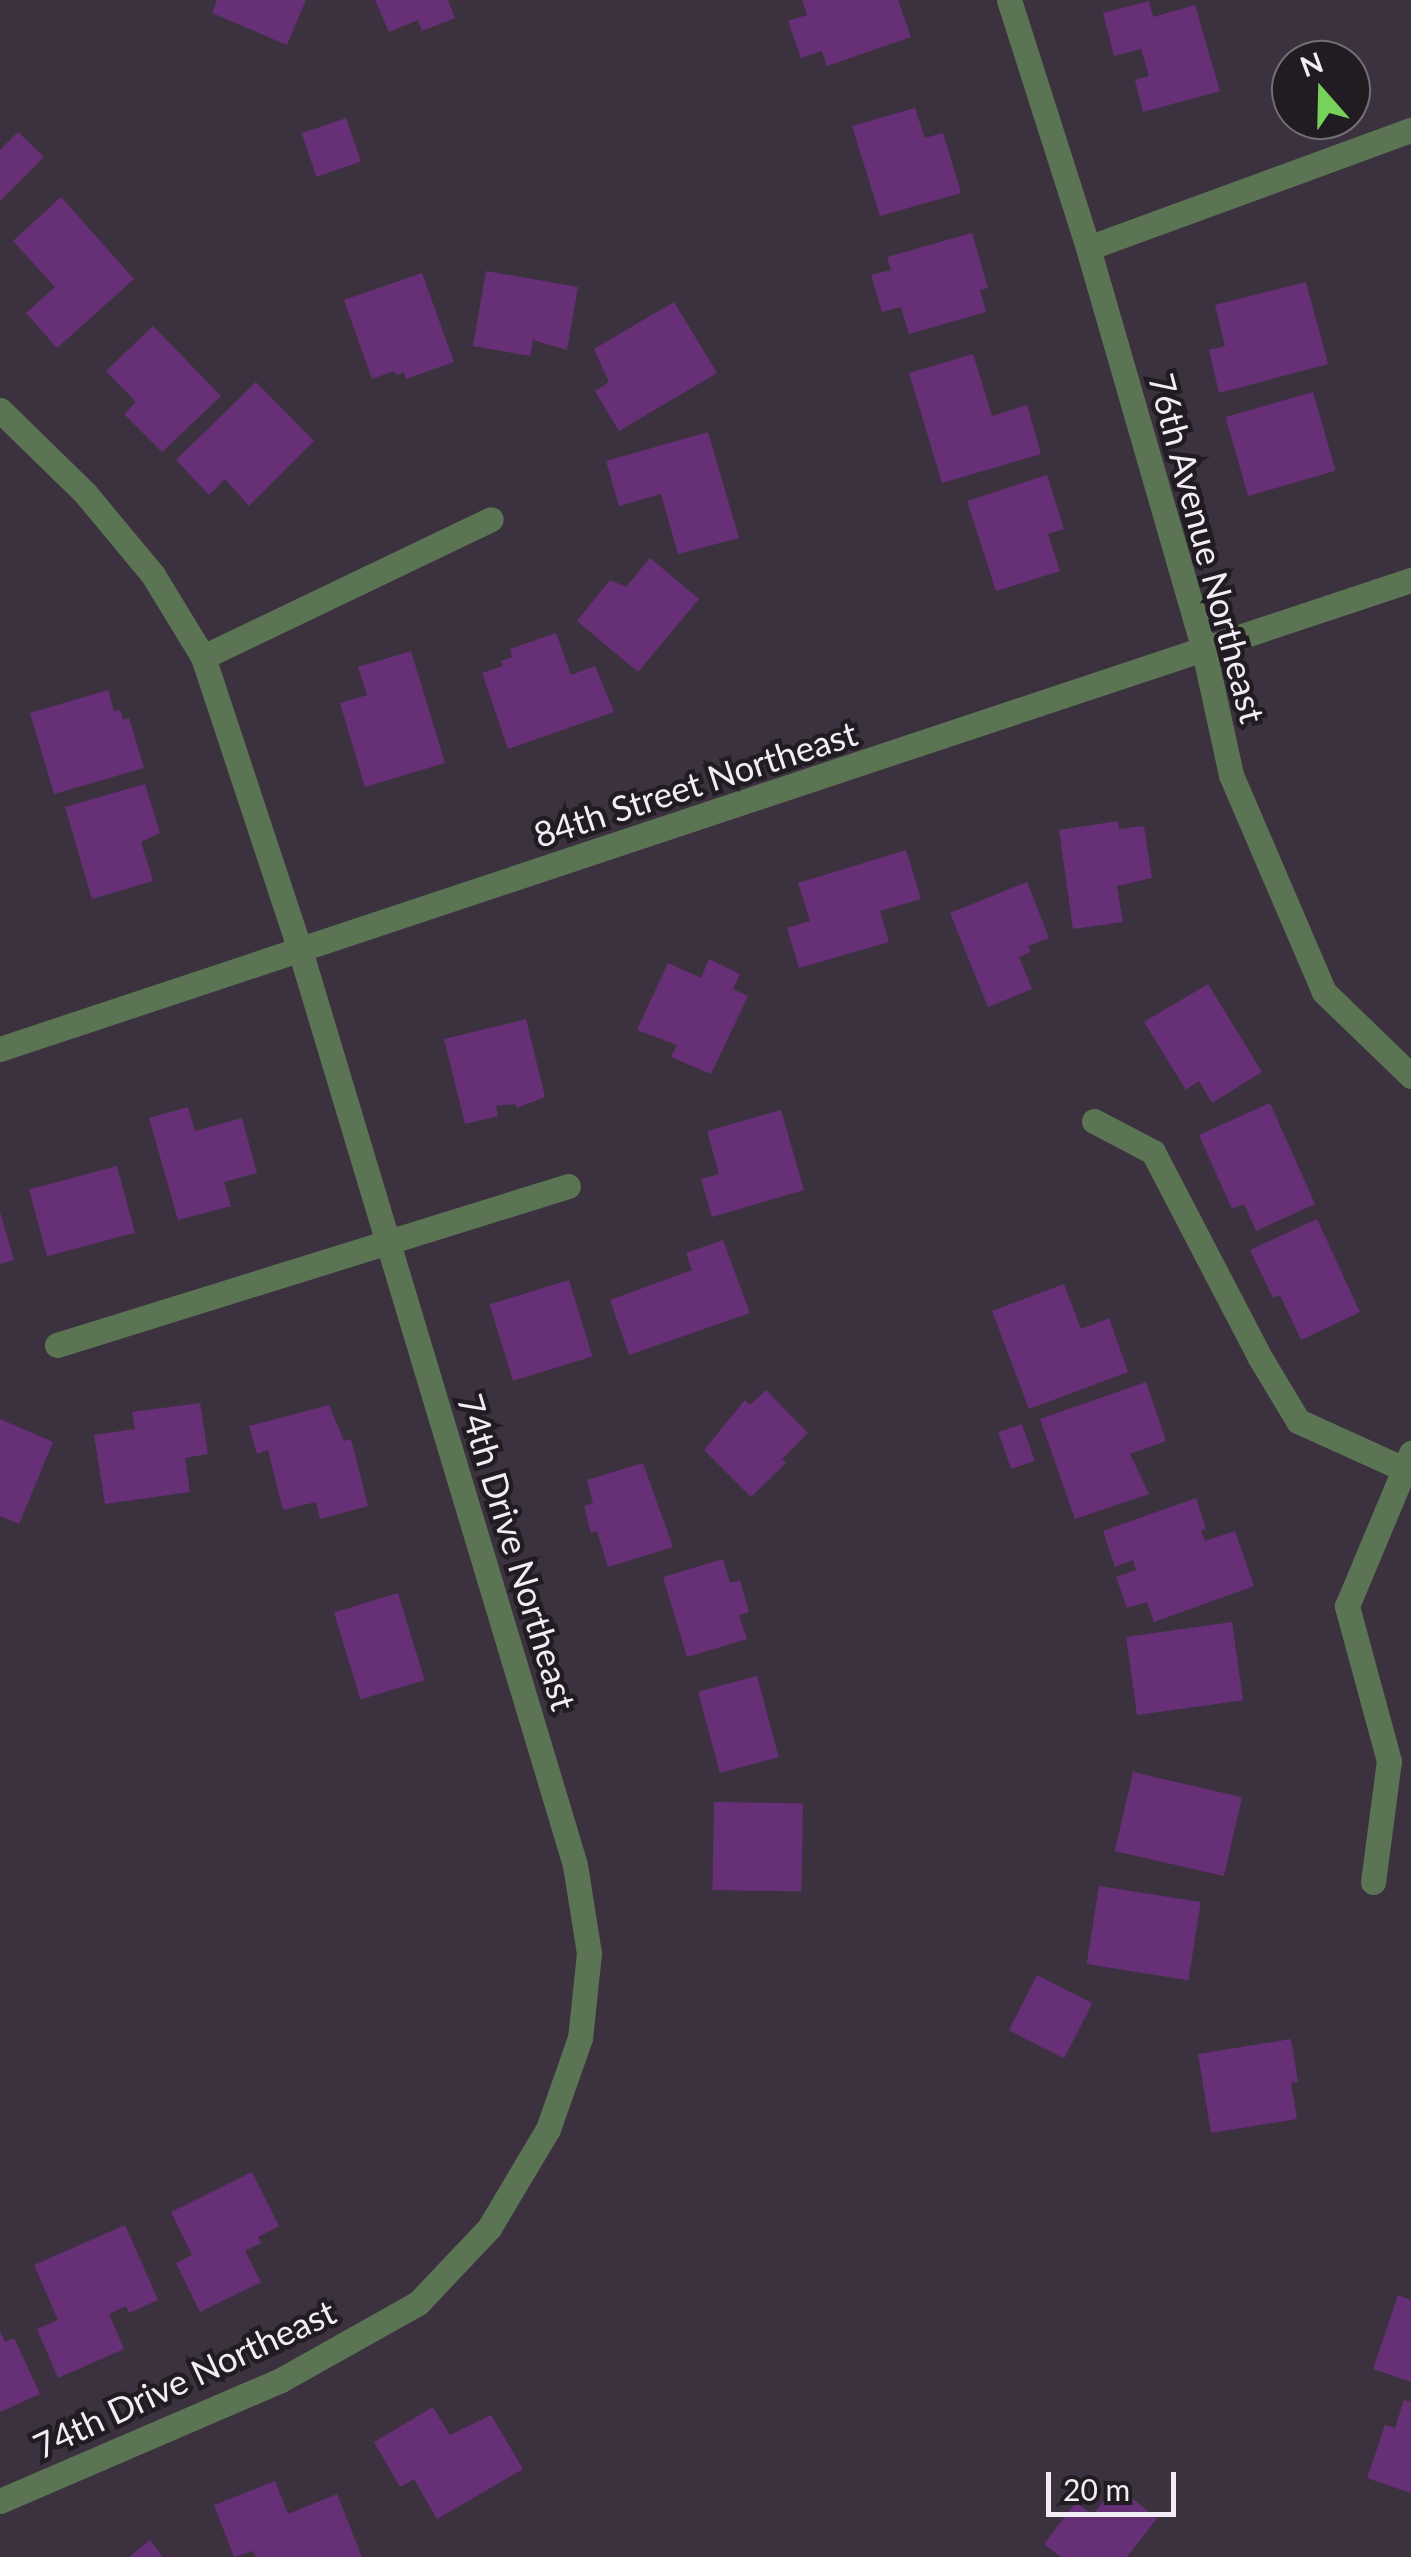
<!DOCTYPE html>
<html>
<head>
<meta charset="utf-8">
<style>
  body { margin:0 }
  #map { position:relative; width:1411px; height:2557px; overflow:hidden; background:#3c323f; font-family:Lato,sans-serif }
  div>[style] { position:absolute }
  .building>* { inset:0; background:#662f76; transform-origin:0 0 }
  .service>* { height:25px; margin:-12.5px; padding:0 12.5px; transform-origin:12.5px; border-radius:12.5px; background:#5b7454 }
  .minor>* { height:25px; margin:-12.5px; padding:0 12.5px; transform-origin:12.5px; border-radius:12.5px; background:#5b7454 }
  .tertiary>* { height:25px; margin:-12.5px; padding:0 12.5px; transform-origin:12.5px; border-radius:12.5px; background:#5b7454 }
  span { translate:-50% -50%; white-space:nowrap; text-align:center; line-height:1.15; -webkit-text-stroke:9px #201c21; paint-order:stroke }
  .street-label { font-size:35px; color:#f2ecf4 }
  .north { position:absolute; left:1271px; top:40px; width:100px; height:100px; box-sizing:border-box; background:#201c21; border:2px solid #746f75; border-radius:50%; rotate:340deg; font-size:28px; font-weight:700; line-height:40px; text-align:center; color:#f2ecf4 }
  .north::after { content:''; display:block; margin:auto; width:35px; height:45px; background:#76d25a; clip-path:polygon(50% 0,100% 100%,50% 72%,0 100%) }
  .scale { position:absolute; left:1046px; top:2472px; width:130px; height:45px; box-sizing:border-box; border:5px solid #f2ecf4; border-top:0; padding-left:12px; font-size:30px; line-height:35px; white-space:nowrap; color:#f2ecf4; -webkit-text-stroke:8px #201c21; paint-order:stroke }
</style>
</head>
<body>
<div id="map">
  <div class="building">
    <i style="clip-path:polygon(217px 0,306px 0,287px 45px,212px 13px)"></i>
    <i style="clip-path:polygon(375px 0,448px 0,455px 18px,422px 31px,418px 20px,389px 32px)"></i>
    <i style="clip-path:polygon(802px 0,898px 0,911px 37px,827px 66px,822px 51px,801px 58px,788px 21px,807px 15px)"></i>
    <i style="clip-path:polygon(1149px 1px,1153px 17px,1195px 5px,1220px 91px,1143px 112px,1135px 80px,1149px 76px,1141px 49px,1114px 56px,1103px 13px)"></i>
    <i style="clip-path:polygon(915px 108px,925px 138px,943px 133px,961px 193px,880px 216px,852px 126px)"></i>
    <i style="left:346px;top:118px;width:46px;height:47px;rotate:71deg"></i>
    <i style="clip-path:polygon(18px 132px,44px 157px,0 201px,0 150px)"></i>
    <i style="clip-path:polygon(61px 197px,134px 279px,57px 348px,26px 313px,55px 287px,13px 241px)"></i>
    <i style="clip-path:polygon(972px 233px,988px 288px,980px 290px,986px 312px,909px 334px,901px 307px,882px 312px,871px 275px,891px 270px,887px 257px)"></i>
    <i style="clip-path:polygon(486px 271px,578px 287px,567px 350px,533px 340px,530px 356px,473px 346px)"></i>
    <i style="clip-path:polygon(422px 273px,454px 362px,406px 379px,404px 372px,396px 375px,394px 371px,372px 379px,344px 300px)"></i>
    <i style="clip-path:polygon(1306px 282px,1328px 364px,1219px 393px,1209px 350px,1225px 346px,1215px 305px)"></i>
    <i style="clip-path:polygon(674px 302px,717px 373px,619px 431px,595px 391px,609px 382px,594px 349px)"></i>
    <i style="clip-path:polygon(153px 326px,221px 396px,162px 452px,124px 414px,136px 402px,106px 371px)"></i>
    <i style="clip-path:polygon(973px 354px,992px 416px,1027px 405px,1041px 454px,942px 483px,909px 373px)"></i>
    <i style="clip-path:polygon(256px 382px,314px 441px,249px 506px,225px 479px,209px 495px,176px 460px)"></i>
    <i style="left:1313px;top:392px;width:82px;height:91px;rotate:74deg"></i>
    <i style="clip-path:polygon(708px 432px,739px 538px,678px 554px,661px 494px,619px 506px,606px 461px)"></i>
    <i style="clip-path:polygon(1047px 475px,1064px 529px,1048px 534px,1060px 571px,996px 591px,967px 501px)"></i>
    <i style="clip-path:polygon(650px 558px,699px 599px,638px 672px,577px 621px,610px 580px,626px 587px)"></i>
    <i style="clip-path:polygon(556px 633px,571px 675px,595px 666px,614px 712px,508px 749px,482px 673px,503px 666px,501px 661px,512px 657px,510px 649px)"></i>
    <i style="clip-path:polygon(411px 651px,445px 763px,365px 787px,340px 703px,367px 695px,358px 667px)"></i>
    <i style="clip-path:polygon(108px 690px,114px 711px,120px 710px,123px 720px,129px 718px,144px 768px,54px 794px,30px 713px)"></i>
    <i style="clip-path:polygon(145px 784px,160px 833px,141px 842px,153px 881px,92px 899px,65px 807px)"></i>
    <i style="clip-path:polygon(1118px 821px,1119px 829px,1144px 826px,1152px 878px,1117px 886px,1123px 922px,1073px 929px,1059px 830px)"></i>
    <i style="clip-path:polygon(906px 850px,921px 899px,880px 911px,889px 942px,799px 968px,787px 928px,810px 921px,798px 883px)"></i>
    <i style="clip-path:polygon(1027px 882px,1049px 938px,1028px 946px,1031px 952px,1019px 957px,1032px 989px,988px 1007px,950px 913px)"></i>
    <i style="clip-path:polygon(709px 959px,740px 974px,733px 989px,748px 996px,711px 1074px,671px 1057px,677px 1045px,637px 1030px,668px 963px,701px 978px)"></i>
    <i style="clip-path:polygon(1208px 984px,1262px 1072px,1212px 1103px,1199px 1081px,1186px 1090px,1144px 1022px)"></i>
    <i style="clip-path:polygon(526px 1019px,545px 1097px,517px 1108px,516px 1104px,496px 1106px,498px 1116px,465px 1124px,444px 1039px)"></i>
    <i style="clip-path:polygon(1270px 1103px,1315px 1204px,1256px 1231px,1244px 1204px,1232px 1209px,1199px 1135px)"></i>
    <i style="clip-path:polygon(188px 1107px,195px 1131px,242px 1118px,257px 1173px,224px 1182px,231px 1206px,178px 1220px,149px 1118px)"></i>
    <i style="clip-path:polygon(781px 1110px,804px 1190px,712px 1217px,701px 1179px,719px 1174px,707px 1131px)"></i>
    <i style="left:117px;top:1166px;width:69px;height:91px;rotate:75deg"></i>
    <i style="clip-path:polygon(0 1212px,14px 1260px,0 1264px)"></i>
    <i style="clip-path:polygon(1317px 1219px,1360px 1312px,1301px 1340px,1280px 1295px,1273px 1298px,1250px 1250px)"></i>
    <i style="clip-path:polygon(723px 1240px,750px 1313px,629px 1355px,610px 1300px,692px 1270px,686px 1253px)"></i>
    <i style="left:569px;top:1280px;width:80px;height:83px;rotate:73deg"></i>
    <i style="clip-path:polygon(1064px 1284px,1081px 1329px,1109px 1318px,1128px 1372px,1029px 1409px,992px 1311px)"></i>
    <i style="clip-path:polygon(1146px 1382px,1166px 1441px,1130px 1454px,1149px 1494px,1075px 1519px,1040px 1419px)"></i>
    <i style="clip-path:polygon(766px 1390px,808px 1433px,782px 1459px,786px 1463px,751px 1497px,704px 1450px,745px 1400px,750px 1405px)"></i>
    <i style="clip-path:polygon(200px 1403px,208px 1454px,185px 1458px,190px 1492px,105px 1504px,94px 1435px,135px 1429px,132px 1412px)"></i>
    <i style="clip-path:polygon(329px 1405px,344px 1441px,351px 1439px,368px 1506px,320px 1519px,316px 1502px,283px 1510px,268px 1450px,257px 1454px,249px 1426px)"></i>
    <i style="clip-path:polygon(0 1419px,53px 1442px,19px 1524px,0 1516px)"></i>
    <i style="left:1022px;top:1424px;width:39px;height:25px;rotate:71deg"></i>
    <i style="clip-path:polygon(643px 1463px,673px 1547px,608px 1567px,597px 1531px,591px 1533px,584px 1506px,593px 1503px,587px 1480px)"></i>
    <i style="clip-path:polygon(1196px 1498px,1206px 1529px,1201px 1531px,1205px 1541px,1235px 1531px,1254px 1586px,1154px 1622px,1147px 1602px,1127px 1608px,1116px 1577px,1136px 1570px,1133px 1560px,1115px 1567px,1103px 1531px)"></i>
    <i style="clip-path:polygon(723px 1559px,730px 1583px,740px 1580px,749px 1612px,739px 1615px,747px 1639px,687px 1657px,663px 1577px)"></i>
    <i style="left:398px;top:1593px;width:91px;height:67px;rotate:73deg"></i>
    <i style="left:1232px;top:1622px;width:79px;height:107px;rotate:82deg"></i>
    <i style="left:757px;top:1676px;width:84px;height:61px;rotate:75deg"></i>
    <i style="left:1133px;top:1772px;width:112px;height:81px;rotate:13deg"></i>
    <i style="left:714px;top:1802px;width:89px;height:88px;rotate:1deg"></i>
    <i style="left:1099px;top:1886px;width:103px;height:79px;rotate:9deg"></i>
    <i style="left:1037px;top:1975px;width:62px;height:62px;rotate:27deg"></i>
    <i style="clip-path:polygon(1291px 2039px,1298px 2082px,1291px 2083px,1297px 2119px,1211px 2133px,1198px 2054px)"></i>
    <i style="clip-path:polygon(252px 2172px,279px 2226px,258px 2237px,261px 2243px,245px 2251px,261px 2282px,200px 2312px,176px 2263px,192px 2255px,171px 2212px)"></i>
    <i style="clip-path:polygon(125px 2225px,158px 2300px,129px 2313px,126px 2306px,109px 2314px,124px 2349px,58px 2378px,37px 2329px,58px 2320px,34px 2265px)"></i>
    <i style="clip-path:polygon(1398px 2295px,1411px 2300px,1411px 2382px,1373px 2369px)"></i>
    <i style="clip-path:polygon(0 2331px,5px 2342px,14px 2338px,40px 2394px,0 2412px)"></i>
    <i style="clip-path:polygon(1404px 2400px,1411px 2402px,1411px 2493px,1367px 2478px,1385px 2425px,1395px 2428px)"></i>
    <i style="clip-path:polygon(433px 2407px,450px 2435px,491px 2415px,523px 2469px,437px 2519px,414px 2479px,400px 2487px,374px 2442px)"></i>
    <i style="clip-path:polygon(275px 2481px,288px 2514px,337px 2494px,362px 2557px,256px 2557px,253px 2551px,234px 2557px,214px 2505px)"></i>
    <i style="clip-path:polygon(1115px 2485px,1157px 2518px,1127px 2557px,1061px 2557px,1044px 2544px,1076px 2502px,1093px 2515px)"></i>
    <i style="clip-path:polygon(150px 2540px,163px 2557px,129px 2557px)"></i>
  </div>
  <div class="service">
    <i style="left:57px;top:1345px;width:535px;rotate:-17.28deg"></i>
  </div>
  <div class="minor">
    <i style="left:1009px;top:0;width:260px;rotate:72.3deg"></i>
    <i style="left:1088px;top:248px;width:419px;rotate:73.9deg"></i>
    <i style="left:1204px;top:651px;width:127px;rotate:77.7deg"></i>
    <i style="left:1231px;top:775px;width:236px;rotate:66.8deg"></i>
    <i style="left:1324px;top:992px;width:121px;rotate:44deg"></i>
    <i style="left:1088px;top:248px;width:344px;rotate:-20.1deg"></i>
    <i style="left:0;top:410px;width:119px;rotate:44.3deg"></i>
    <i style="left:85px;top:493px;width:107px;rotate:50.3deg"></i>
    <i style="left:153px;top:575px;width:96px;rotate:58.6deg"></i>
    <i style="left:203px;top:657px;width:309px;rotate:71.7deg"></i>
    <i style="left:300px;top:950px;width:955px;rotate:73.27deg"></i>
    <i style="left:575px;top:1865px;width:89px;rotate:81deg"></i>
    <i style="left:589px;top:1953px;width:85px;rotate:96deg"></i>
    <i style="left:580px;top:2038px;width:96px;rotate:109.4deg"></i>
    <i style="left:548px;top:2129px;width:115px;rotate:120.8deg"></i>
    <i style="left:489px;top:2228px;width:103px;rotate:133.4deg"></i>
    <i style="left:418px;top:2303px;width:157px;rotate:150.7deg"></i>
    <i style="left:281px;top:2380px;width:306px;rotate:156.7deg"></i>
    <i style="left:203px;top:657px;width:319px;rotate:-25.6deg"></i>
    <i style="left:1094px;top:1121px;width:67px;rotate:27.7deg"></i>
    <i style="left:1153px;top:1152px;width:230px;rotate:62.5deg"></i>
    <i style="left:1259px;top:1356px;width:76px;rotate:59deg"></i>
    <i style="left:1298px;top:1421px;width:116px;rotate:24.4deg"></i>
    <i style="left:1373px;top:1882px;width:122px;rotate:-82.5deg"></i>
    <i style="left:1389px;top:1761px;width:161px;rotate:-105.2deg"></i>
    <i style="left:1347px;top:1606px;width:166px;rotate:-67.3deg"></i>
  </div>
  <div class="tertiary">
    <i style="left:0;top:1049px;width:1487px;rotate:-18.39deg"></i>
  </div>
  <div class="street-label">
    <span style="left:1208px;top:548px;rotate:75deg">76th Avenue Northeast</span>
    <span style="left:695px;top:783px;rotate:-18deg">84th Street Northeast</span>
    <span style="left:518px;top:1552px;rotate:73deg">74th Drive Northeast</span>
    <span style="left:184px;top:2378px;rotate:-25deg">74th Drive Northeast</span>
  </div>
  <div class="north">N</div>
  <div class="scale">20 m</div>
</div>
</body>
</html>
